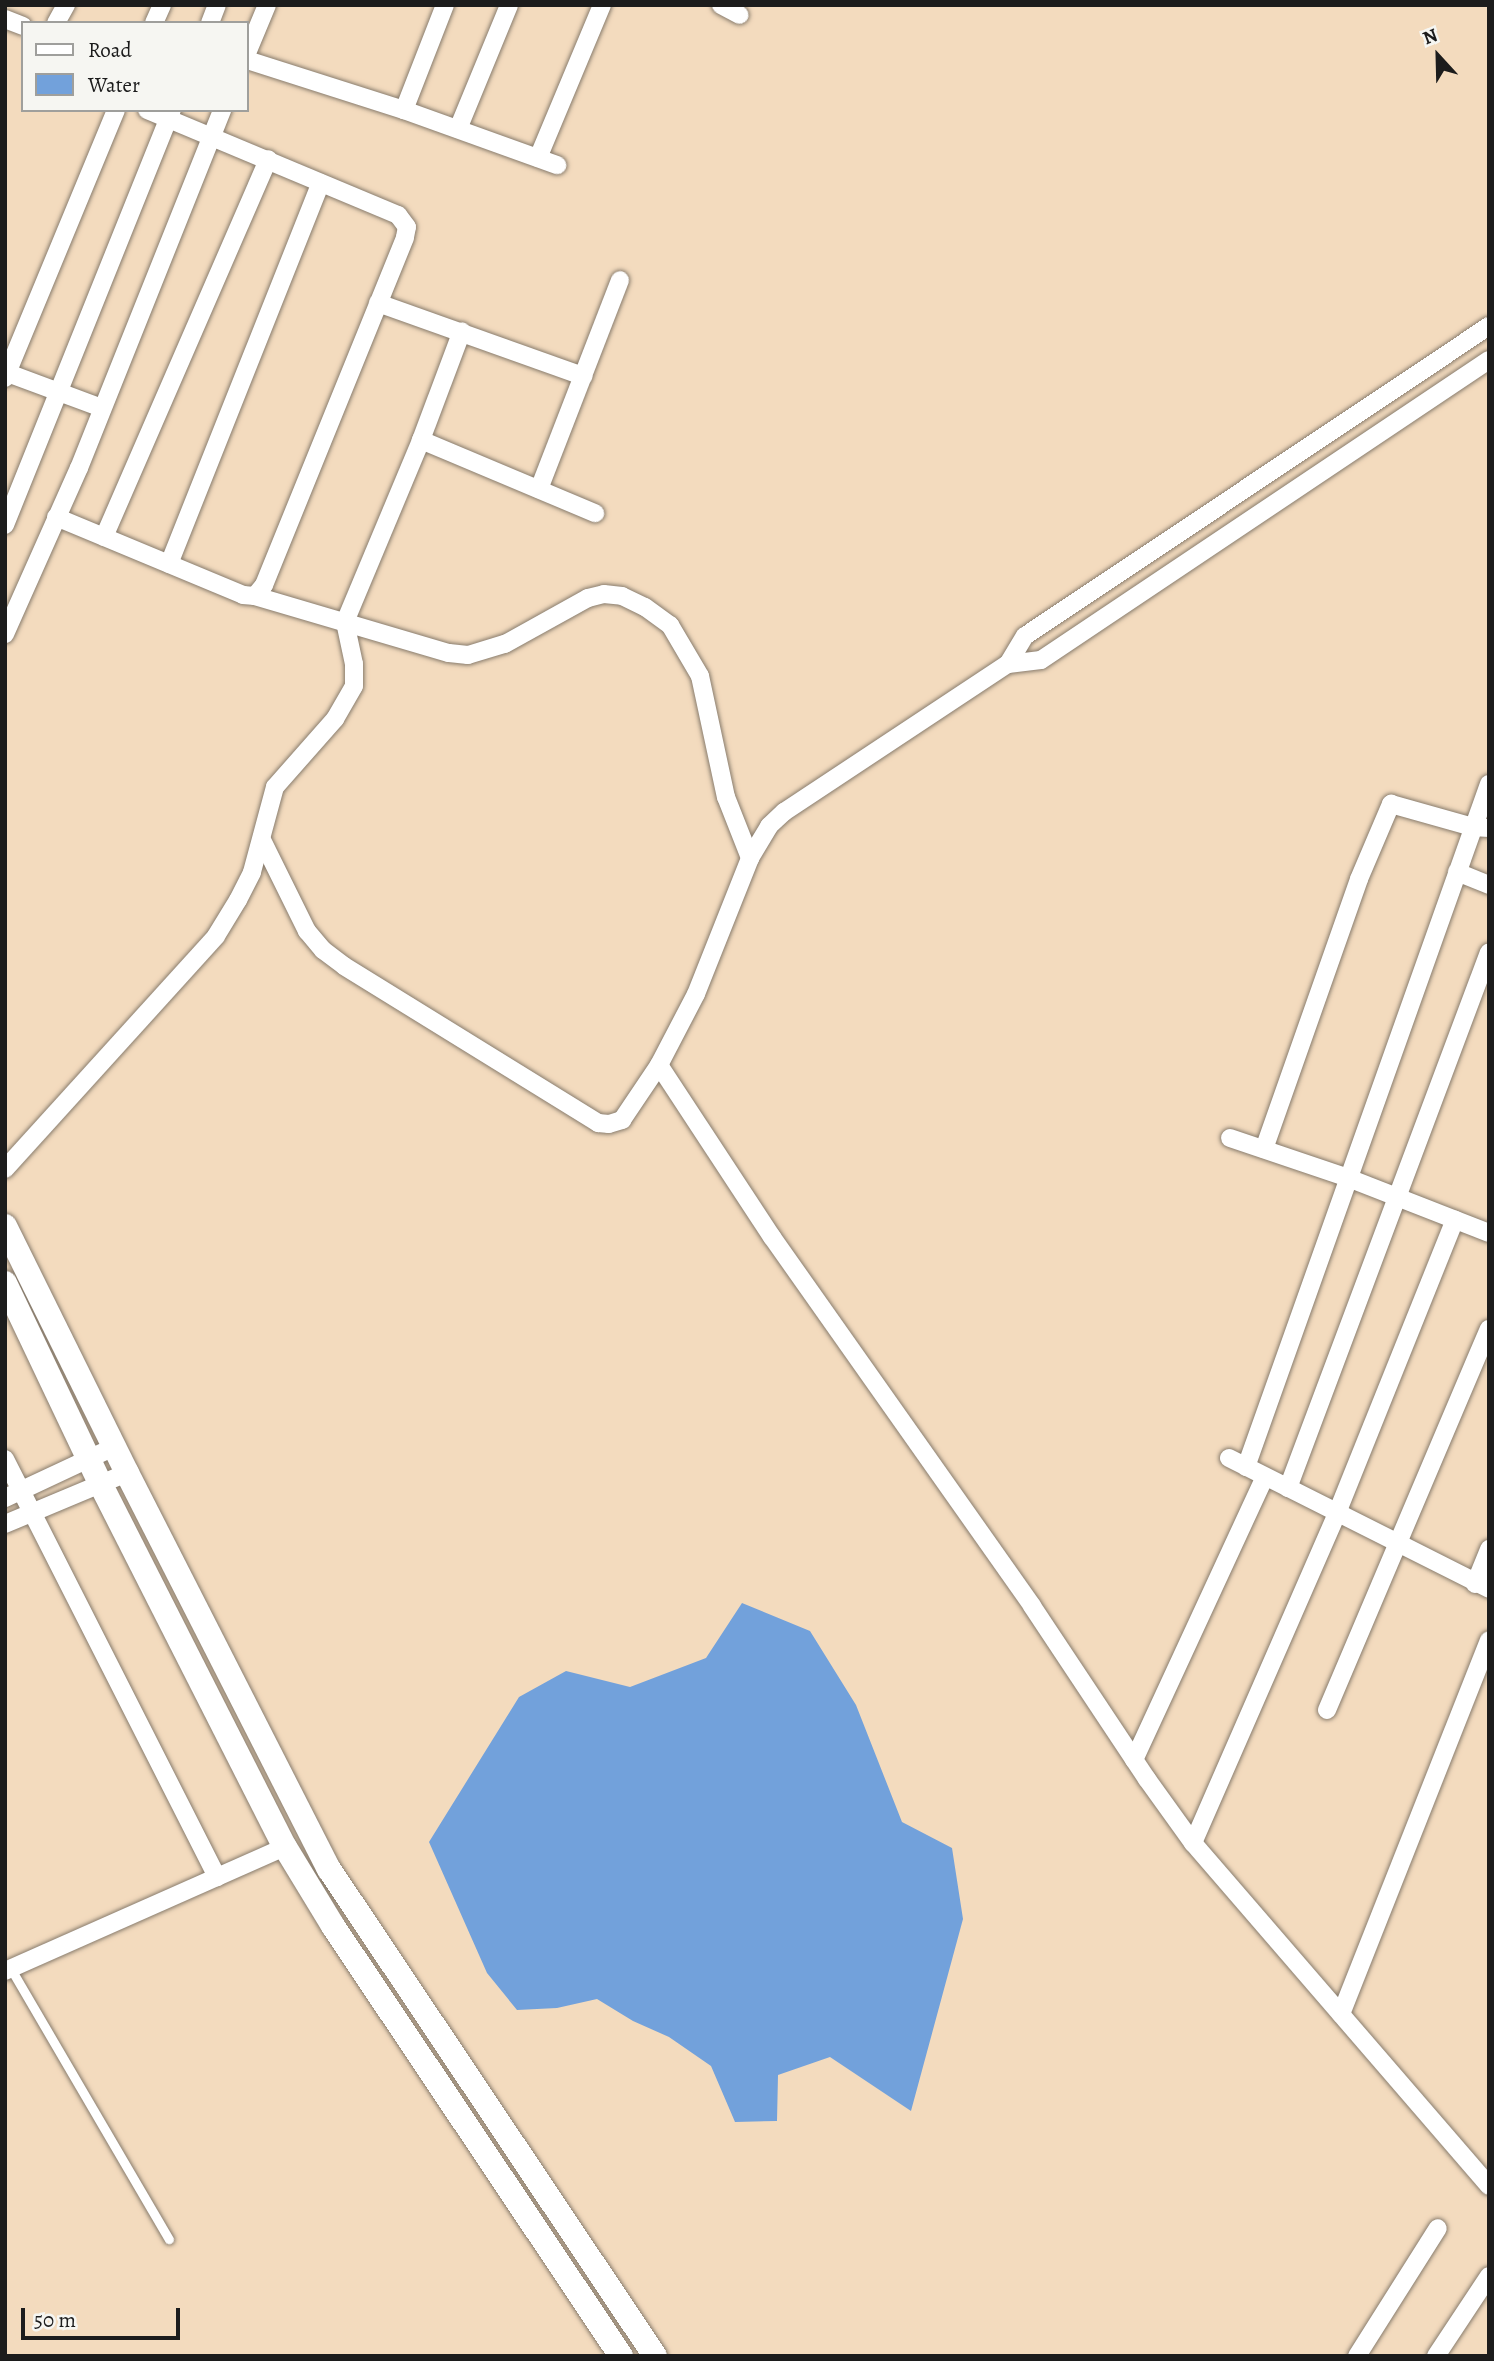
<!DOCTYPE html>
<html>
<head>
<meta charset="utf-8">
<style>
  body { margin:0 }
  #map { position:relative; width:1494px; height:2361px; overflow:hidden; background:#f3dbbe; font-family:Alegreya,serif }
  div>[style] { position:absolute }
  .water>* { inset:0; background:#72a1db }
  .roads { filter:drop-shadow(0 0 2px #887c6d) drop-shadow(0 0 2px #887c6d) }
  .lane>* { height:9px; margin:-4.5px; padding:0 4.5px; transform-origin:4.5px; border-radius:4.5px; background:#fff }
  .street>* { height:18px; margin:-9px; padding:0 9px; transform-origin:9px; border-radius:9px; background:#fff }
  .secondary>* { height:24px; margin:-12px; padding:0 12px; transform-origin:12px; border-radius:12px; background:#fff }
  span { translate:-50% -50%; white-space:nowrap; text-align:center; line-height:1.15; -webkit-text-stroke:7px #f6f6f2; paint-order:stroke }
  .frame { position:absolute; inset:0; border:7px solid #1c1c1c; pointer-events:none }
  .legend { position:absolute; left:21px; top:21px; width:228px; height:91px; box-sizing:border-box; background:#f6f6f2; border:2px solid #9f9f9c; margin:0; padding:9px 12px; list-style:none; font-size:21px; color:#1c1c1c }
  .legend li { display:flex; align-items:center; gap:14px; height:35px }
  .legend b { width:35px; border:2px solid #9f9f9c }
  .north { position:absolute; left:1403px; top:21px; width:70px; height:70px; -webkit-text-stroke:5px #f6f6f2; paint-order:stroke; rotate:338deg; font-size:19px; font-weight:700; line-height:28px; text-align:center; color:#1c1c1c }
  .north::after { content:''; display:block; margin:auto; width:24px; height:32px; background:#1c1c1c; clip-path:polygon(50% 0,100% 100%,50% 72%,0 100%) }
  .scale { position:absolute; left:21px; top:2308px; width:159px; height:32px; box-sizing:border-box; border:4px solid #1c1c1c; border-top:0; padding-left:9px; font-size:21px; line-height:24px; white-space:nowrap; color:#1c1c1c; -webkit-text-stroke:5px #f6f6f2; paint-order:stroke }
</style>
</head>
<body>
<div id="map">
  <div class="water">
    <i style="clip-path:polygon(742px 1603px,810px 1631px,856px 1705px,902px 1822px,952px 1848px,963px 1919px,911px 2111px,830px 2057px,778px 2075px,777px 2121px,735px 2122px,711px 2066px,669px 2037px,633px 2021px,597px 1999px,557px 2008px,517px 2010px,487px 1973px,429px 1842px,519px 1697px,566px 1671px,630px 1687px,706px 1658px)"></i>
  </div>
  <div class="roads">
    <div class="lane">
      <i style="left:11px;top:1969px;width:313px;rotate:59.7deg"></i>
    </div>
    <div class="street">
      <i style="left:721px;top:5px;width:21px;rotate:28deg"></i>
      <i style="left:5px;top:19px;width:19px;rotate:21deg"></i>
      <i style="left:56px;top:23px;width:21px;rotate:-61deg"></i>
      <i style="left:154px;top:23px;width:20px;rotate:-66deg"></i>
      <i style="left:210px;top:23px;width:19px;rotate:-69deg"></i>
      <i style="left:247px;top:53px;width:52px;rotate:-67.4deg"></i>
      <i style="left:247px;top:60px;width:165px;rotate:17.7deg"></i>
      <i style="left:404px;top:110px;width:163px;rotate:19.8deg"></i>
      <i style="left:404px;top:110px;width:113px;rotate:-68.7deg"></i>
      <i style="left:458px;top:129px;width:134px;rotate:-67.6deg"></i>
      <i style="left:538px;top:158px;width:166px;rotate:-67.3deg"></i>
      <i style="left:378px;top:303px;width:218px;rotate:19.6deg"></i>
      <i style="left:5px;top:372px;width:103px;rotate:20.4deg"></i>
      <i style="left:5px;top:378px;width:290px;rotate:-67.5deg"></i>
      <i style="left:421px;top:440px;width:189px;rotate:22.8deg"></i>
      <i style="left:539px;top:489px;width:224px;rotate:-68.8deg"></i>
      <i style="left:56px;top:517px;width:203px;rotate:22.6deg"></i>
      <i style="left:243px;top:595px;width:12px;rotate:5deg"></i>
      <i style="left:255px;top:596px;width:14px;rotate:-51deg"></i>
      <i style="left:264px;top:585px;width:375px;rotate:-67.9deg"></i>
      <i style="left:405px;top:237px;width:10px;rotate:-79deg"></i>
      <i style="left:407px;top:227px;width:15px;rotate:-127deg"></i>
      <i style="left:398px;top:215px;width:272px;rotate:-157.3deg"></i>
      <i style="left:5px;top:525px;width:447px;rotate:-68.1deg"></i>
      <i style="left:104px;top:537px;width:412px;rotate:-66.5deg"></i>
      <i style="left:169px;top:564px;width:410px;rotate:-68.3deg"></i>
      <i style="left:255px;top:596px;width:202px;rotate:16.4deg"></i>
      <i style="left:449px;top:653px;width:19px;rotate:6deg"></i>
      <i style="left:468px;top:655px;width:39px;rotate:-17deg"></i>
      <i style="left:505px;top:644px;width:95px;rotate:-29deg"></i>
      <i style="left:588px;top:598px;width:16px;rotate:-14deg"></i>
      <i style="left:604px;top:594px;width:18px;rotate:6deg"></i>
      <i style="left:622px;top:596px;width:25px;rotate:26deg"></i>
      <i style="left:645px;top:607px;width:31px;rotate:36deg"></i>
      <i style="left:670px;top:625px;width:59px;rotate:59.5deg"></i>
      <i style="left:700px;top:676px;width:124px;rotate:77.9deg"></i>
      <i style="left:726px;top:797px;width:66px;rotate:68.5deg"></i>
      <i style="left:5px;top:634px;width:182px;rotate:-66deg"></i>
      <i style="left:79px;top:468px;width:386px;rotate:-68.2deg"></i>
      <i style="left:1008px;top:664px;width:33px;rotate:-7deg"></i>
      <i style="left:1041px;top:660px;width:539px;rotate:-33.81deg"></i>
      <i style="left:262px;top:840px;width:102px;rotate:63.7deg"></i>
      <i style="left:307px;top:931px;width:25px;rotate:50deg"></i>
      <i style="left:323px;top:950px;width:26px;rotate:37deg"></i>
      <i style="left:344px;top:966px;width:299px;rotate:31.7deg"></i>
      <i style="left:598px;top:1123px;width:11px;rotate:5deg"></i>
      <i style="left:609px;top:1124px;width:14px;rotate:-17deg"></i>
      <i style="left:622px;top:1120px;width:66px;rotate:-56.1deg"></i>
      <i style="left:659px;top:1065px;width:80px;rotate:-62.5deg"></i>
      <i style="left:696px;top:994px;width:146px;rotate:-68.3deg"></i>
      <i style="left:750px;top:858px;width:37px;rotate:-59deg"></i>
      <i style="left:769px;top:826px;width:21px;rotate:-43deg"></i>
      <i style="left:784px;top:812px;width:268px;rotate:-33.5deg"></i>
      <i style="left:1008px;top:664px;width:33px;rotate:-59deg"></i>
      <i style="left:1025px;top:636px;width:558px;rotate:-33.75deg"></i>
      <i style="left:1457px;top:872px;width:35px;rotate:22deg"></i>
      <i style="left:659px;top:1065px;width:206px;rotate:56.7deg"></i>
      <i style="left:772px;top:1237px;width:451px;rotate:54.8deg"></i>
      <i style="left:1032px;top:1606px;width:208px;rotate:56.4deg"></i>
      <i style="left:1147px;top:1779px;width:79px;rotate:54.3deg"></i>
      <i style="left:1193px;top:1843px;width:453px;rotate:49.2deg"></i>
      <i style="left:1230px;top:1138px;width:125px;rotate:18.7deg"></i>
      <i style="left:1348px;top:1178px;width:151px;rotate:21.3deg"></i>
      <i style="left:1264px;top:1149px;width:286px;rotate:-70.6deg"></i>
      <i style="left:1359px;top:879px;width:82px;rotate:-66.9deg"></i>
      <i style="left:1391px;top:804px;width:85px;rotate:15.7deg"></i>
      <i style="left:1473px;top:827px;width:16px;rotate:4deg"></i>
      <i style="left:5px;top:1169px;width:314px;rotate:-47.8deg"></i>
      <i style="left:216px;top:936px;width:42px;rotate:-58.6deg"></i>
      <i style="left:238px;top:900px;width:31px;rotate:-63deg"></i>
      <i style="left:252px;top:872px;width:88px;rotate:-74.9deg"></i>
      <i style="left:275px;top:787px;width:91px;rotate:-48.6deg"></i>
      <i style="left:335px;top:719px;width:38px;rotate:-60deg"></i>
      <i style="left:354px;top:686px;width:22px;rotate:-90deg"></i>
      <i style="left:354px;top:664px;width:43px;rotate:-102.1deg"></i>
      <i style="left:345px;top:622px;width:197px;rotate:-67.3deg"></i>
      <i style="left:421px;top:440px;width:116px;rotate:-69.4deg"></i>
      <i style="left:1229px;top:1458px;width:291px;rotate:26.7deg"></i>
      <i style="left:5px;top:1459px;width:469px;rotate:63.1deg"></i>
      <i style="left:1246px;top:1467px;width:725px;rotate:-70.42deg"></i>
      <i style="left:1288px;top:1488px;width:572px;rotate:-69.44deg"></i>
      <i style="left:5px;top:1498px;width:120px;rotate:-25.1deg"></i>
      <i style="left:5px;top:1524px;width:132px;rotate:-22.7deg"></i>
      <i style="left:1475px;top:1584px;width:38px;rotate:-68deg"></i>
      <i style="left:1327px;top:1710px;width:414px;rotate:-67deg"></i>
      <i style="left:1134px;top:1760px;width:312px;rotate:-65.2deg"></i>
      <i style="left:1193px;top:1843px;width:360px;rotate:-66.4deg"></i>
      <i style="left:1337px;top:1513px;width:316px;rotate:-68.1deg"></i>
      <i style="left:5px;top:1971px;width:306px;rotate:-23.9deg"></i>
      <i style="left:1341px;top:2014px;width:402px;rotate:-68.4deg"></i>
      <i style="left:1357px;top:2356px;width:151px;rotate:-57.7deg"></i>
      <i style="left:1436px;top:2356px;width:96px;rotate:-56.5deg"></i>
    </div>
    <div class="secondary">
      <i style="left:5px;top:1226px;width:275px;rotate:63.7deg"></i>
      <i style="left:127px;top:1473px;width:445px;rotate:63deg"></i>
      <i style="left:329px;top:1869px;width:586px;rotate:56.2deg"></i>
      <i style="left:5px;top:1283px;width:224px;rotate:64.6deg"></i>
      <i style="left:101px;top:1485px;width:406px;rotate:63.1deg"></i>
      <i style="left:285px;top:1847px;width:92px;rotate:58.7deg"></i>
      <i style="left:333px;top:1926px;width:518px;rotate:56.19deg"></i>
    </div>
  </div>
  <div class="frame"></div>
  <ul class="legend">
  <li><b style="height:9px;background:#fff"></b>Road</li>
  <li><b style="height:19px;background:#72a1db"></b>Water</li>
  </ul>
  <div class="north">N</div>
  <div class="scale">50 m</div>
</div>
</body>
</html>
